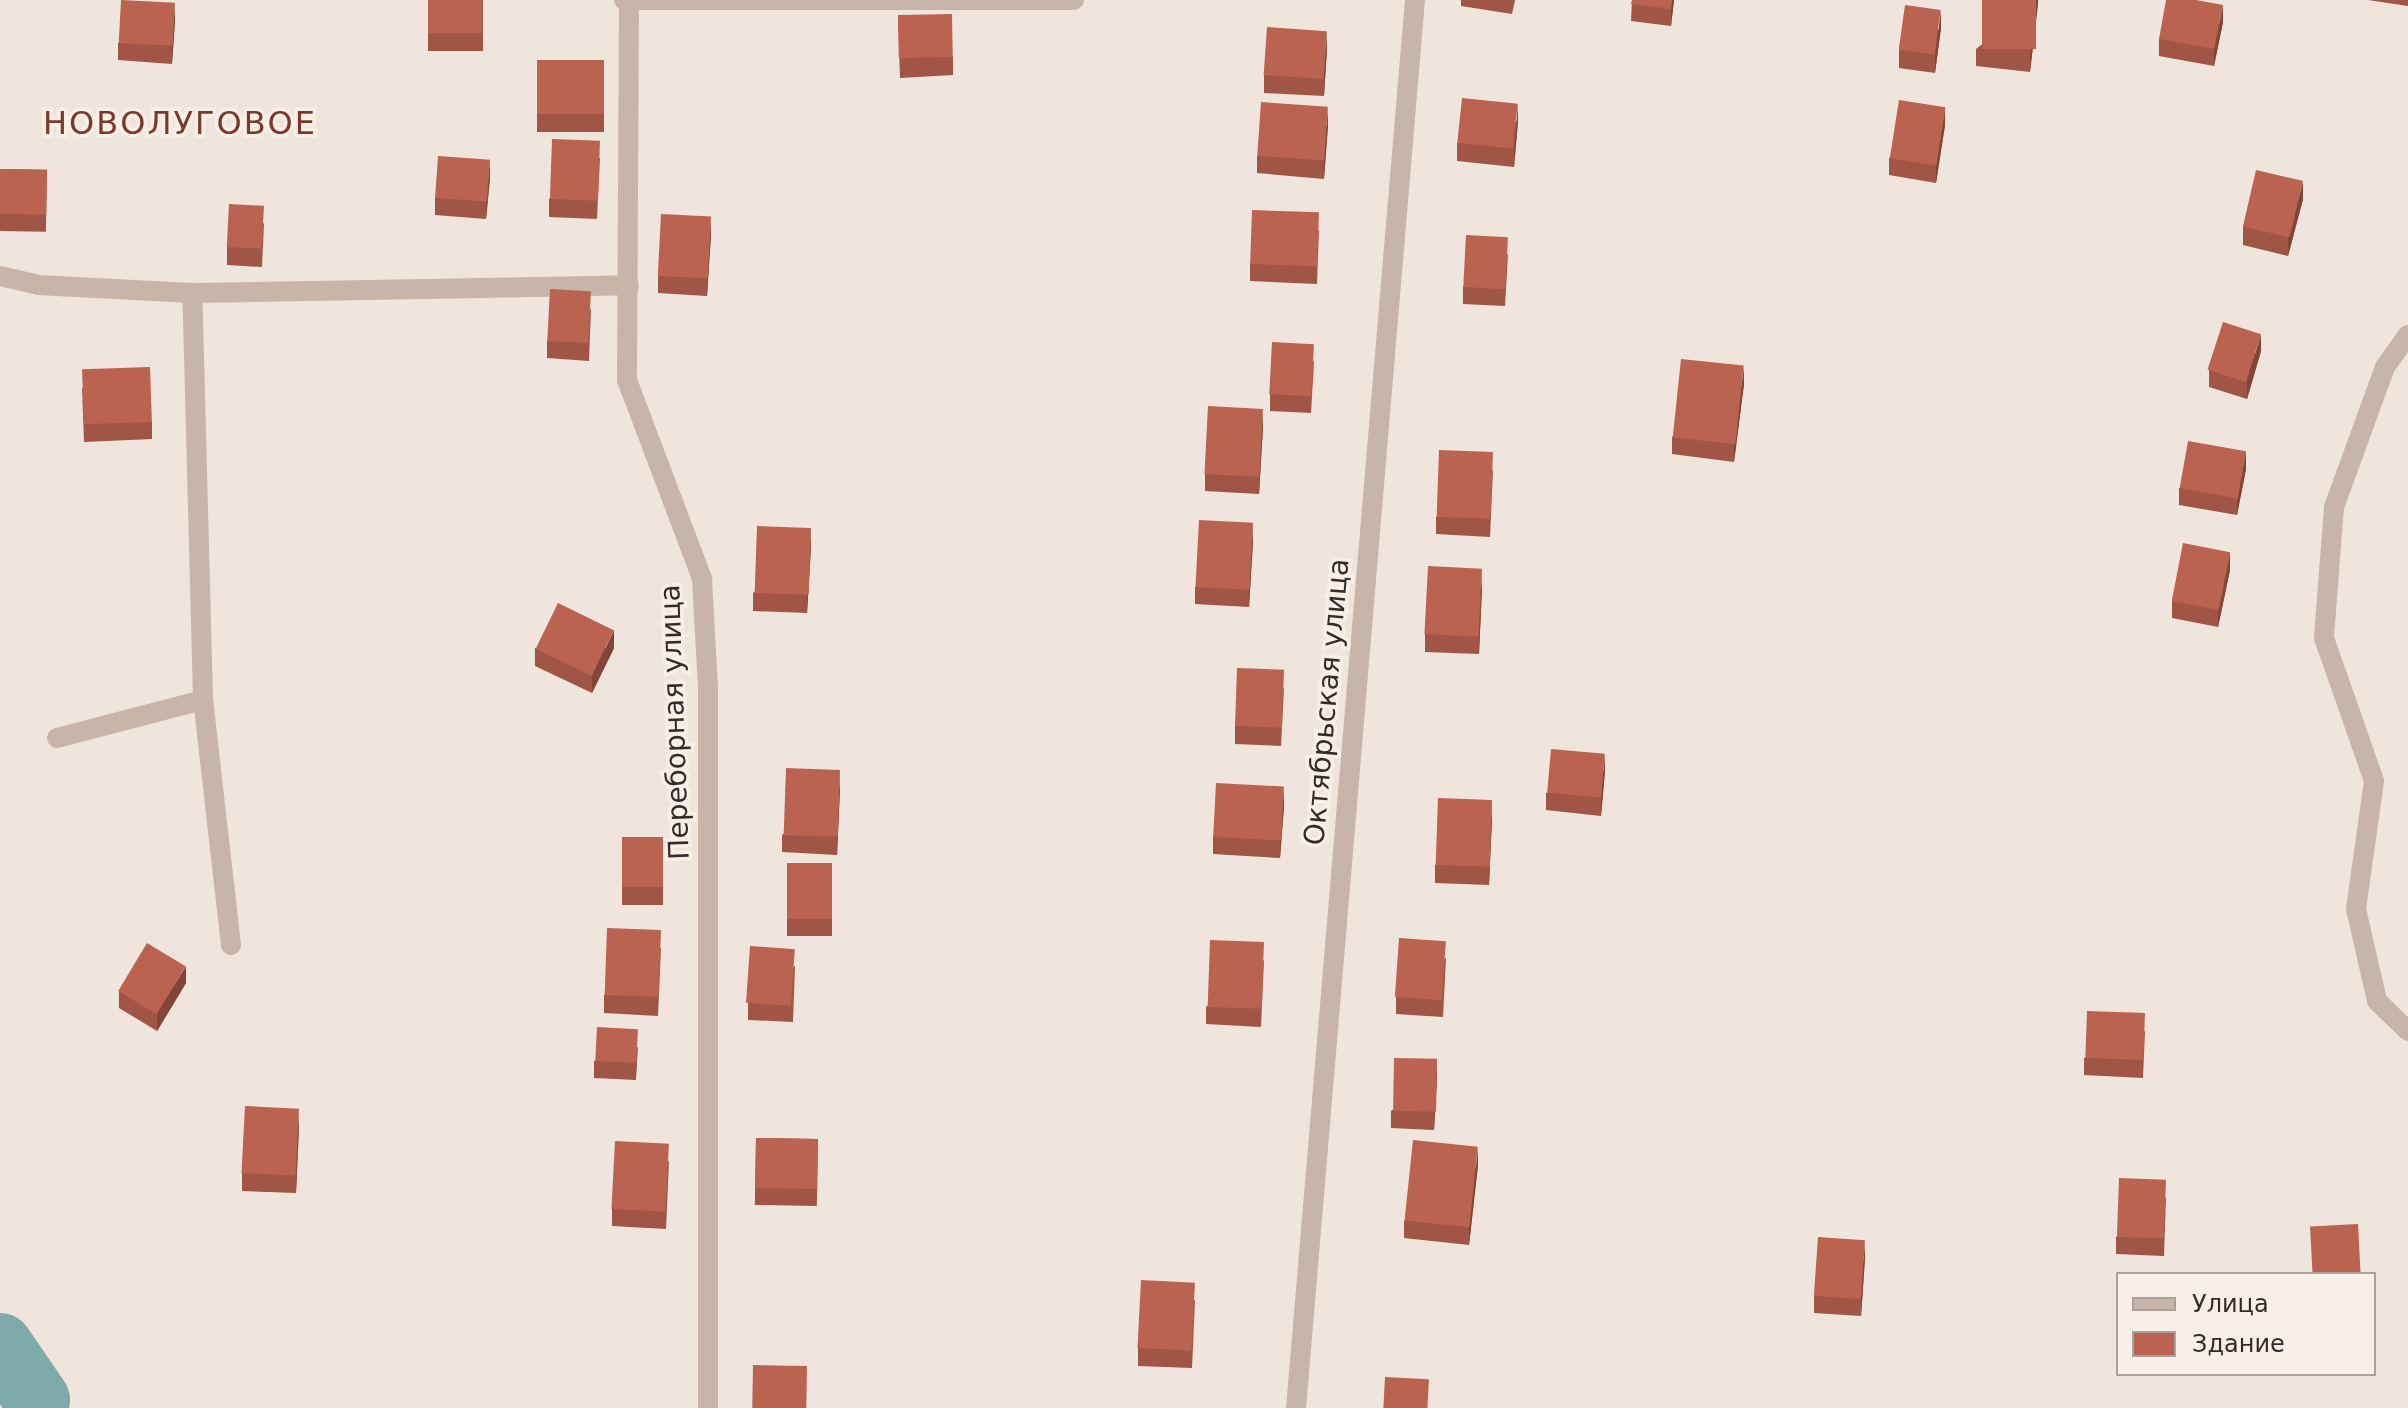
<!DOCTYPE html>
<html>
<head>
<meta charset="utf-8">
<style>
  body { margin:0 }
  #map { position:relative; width:2408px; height:1408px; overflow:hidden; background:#f0e5dc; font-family:"DejaVu Sans",sans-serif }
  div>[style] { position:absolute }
  .river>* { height:66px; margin:-33px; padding:0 33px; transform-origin:33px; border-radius:33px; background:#7eaaa9 }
  .minor>* { height:20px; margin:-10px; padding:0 10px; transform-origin:10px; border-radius:10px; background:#c7b5aa }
  .wall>* { inset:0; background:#a05545; transform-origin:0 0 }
  .shaded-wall>* { inset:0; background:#824538 }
  .building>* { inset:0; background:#ba6350; transform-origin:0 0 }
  span { translate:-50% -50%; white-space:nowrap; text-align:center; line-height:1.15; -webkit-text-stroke:7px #f8f0e8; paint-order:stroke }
  .street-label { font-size:28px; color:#352c29 }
  .quarter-label { font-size:32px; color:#7c3829; letter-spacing:2px }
  .legend { position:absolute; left:2116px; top:1272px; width:260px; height:104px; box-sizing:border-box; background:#f8f0e8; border:2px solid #aaa29c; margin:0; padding:10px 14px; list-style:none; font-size:24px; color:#352c29 }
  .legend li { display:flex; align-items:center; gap:16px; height:40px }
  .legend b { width:40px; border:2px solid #aaa29c }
</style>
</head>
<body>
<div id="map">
  <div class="river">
    <i style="left:0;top:1346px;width:65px;rotate:55.6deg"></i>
    <i style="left:37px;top:1400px;width:8px;rotate:104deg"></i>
  </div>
  <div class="minor">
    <i style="left:624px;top:0;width:450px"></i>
    <i style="left:629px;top:0;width:380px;rotate:90.3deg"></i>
    <i style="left:627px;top:380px;width:213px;rotate:69.3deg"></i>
    <i style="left:702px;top:579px;width:107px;rotate:86.8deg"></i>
    <i style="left:708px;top:686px;width:722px;rotate:90deg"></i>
    <i style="left:0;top:276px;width:39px;rotate:13deg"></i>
    <i style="left:38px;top:285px;width:154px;rotate:3deg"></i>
    <i style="left:2408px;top:335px;width:39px;rotate:126deg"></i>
    <i style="left:2385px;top:367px;width:149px;rotate:110deg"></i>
    <i style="left:2334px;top:507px;width:131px;rotate:94.4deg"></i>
    <i style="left:2324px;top:638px;width:151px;rotate:70.7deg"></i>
    <i style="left:2374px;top:781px;width:129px;rotate:98deg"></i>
    <i style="left:2356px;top:909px;width:94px;rotate:77.1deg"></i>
    <i style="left:2377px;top:1001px;width:43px;rotate:44.1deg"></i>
    <i style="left:57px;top:738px;width:151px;rotate:-14.6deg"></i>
    <i style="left:231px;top:945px;width:247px;rotate:-96.5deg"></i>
    <i style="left:203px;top:700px;width:407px;rotate:-91.5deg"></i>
    <i style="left:192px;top:293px;width:437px;rotate:-1deg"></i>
    <i style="left:1296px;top:1408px;width:1413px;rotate:-85.17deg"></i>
  </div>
  <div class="wall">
    <i style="left:428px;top:0;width:55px;height:51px"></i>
    <i style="clip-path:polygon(1461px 0,1515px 0,1512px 14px,1461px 6px)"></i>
    <i style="clip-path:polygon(1632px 0,1674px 0,1671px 26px,1631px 21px)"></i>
    <i style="clip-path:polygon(2038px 0,2030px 72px,1976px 66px,1976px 49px)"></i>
    <i style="clip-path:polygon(2368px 0,2408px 0,2408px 6px)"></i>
    <i style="clip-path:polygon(898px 17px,953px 57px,953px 75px,900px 78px)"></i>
    <i style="clip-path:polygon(175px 20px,172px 64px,118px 60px,118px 43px)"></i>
    <i style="clip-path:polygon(2223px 22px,2214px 66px,2159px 56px,2159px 39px)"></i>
    <i style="clip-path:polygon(1941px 28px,1935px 73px,1899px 68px,1899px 50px)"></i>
    <i style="clip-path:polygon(1327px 48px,1324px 96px,1264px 93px,1264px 75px)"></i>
    <i style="left:604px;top:60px;width:72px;height:67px;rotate:90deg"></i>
    <i style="clip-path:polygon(1518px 121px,1514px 167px,1457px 161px,1457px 143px)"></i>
    <i style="clip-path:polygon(1328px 125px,1324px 179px,1257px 173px,1257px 156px)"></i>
    <i style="clip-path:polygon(1945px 125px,1936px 183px,1889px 175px,1889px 158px)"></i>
    <i style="clip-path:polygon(600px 158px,597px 219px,549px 217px,549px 199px)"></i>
    <i style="left:0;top:169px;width:47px;height:62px;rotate:1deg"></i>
    <i style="clip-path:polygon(490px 178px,486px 219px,435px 215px,435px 198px)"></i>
    <i style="clip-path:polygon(2303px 199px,2288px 256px,2243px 245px,2243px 227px)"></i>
    <i style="clip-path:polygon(264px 223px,262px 267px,227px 265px,227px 247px)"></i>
    <i style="clip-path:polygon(1319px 230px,1317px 284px,1250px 281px,1250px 264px)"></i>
    <i style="clip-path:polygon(711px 234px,707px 296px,658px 293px,658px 276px)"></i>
    <i style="clip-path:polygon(1508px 254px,1505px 306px,1463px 304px,1463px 287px)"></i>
    <i style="clip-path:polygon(591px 309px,589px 361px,547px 358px,547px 341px)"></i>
    <i style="clip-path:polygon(2261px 351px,2247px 399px,2209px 387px,2209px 370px)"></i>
    <i style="clip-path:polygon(1314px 361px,1311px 413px,1270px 411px,1270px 394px)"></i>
    <i style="clip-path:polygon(1744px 384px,1734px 462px,1672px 454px,1672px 437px)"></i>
    <i style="clip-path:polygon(82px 388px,152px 422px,152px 439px,84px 442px)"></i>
    <i style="clip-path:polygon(1263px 426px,1259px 494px,1205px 491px,1205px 474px)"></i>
    <i style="clip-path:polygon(2246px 469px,2237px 515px,2179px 505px,2179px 488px)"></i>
    <i style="clip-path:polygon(1493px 470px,1490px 537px,1436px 534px,1436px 517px)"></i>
    <i style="clip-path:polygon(1253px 540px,1249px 607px,1195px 604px,1195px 587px)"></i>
    <i style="clip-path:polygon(811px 546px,807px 613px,753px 611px,753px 593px)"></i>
    <i style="clip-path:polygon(2230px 570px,2218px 627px,2172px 618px,2172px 601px)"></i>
    <i style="clip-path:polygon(1482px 587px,1479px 654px,1425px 652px,1425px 634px)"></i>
    <i style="clip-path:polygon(535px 648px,614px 648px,592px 693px,535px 666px)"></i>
    <i style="clip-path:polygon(1284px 688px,1281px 746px,1235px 744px,1235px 726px)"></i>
    <i style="clip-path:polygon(1605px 771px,1601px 816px,1546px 810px,1546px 793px)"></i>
    <i style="clip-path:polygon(840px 788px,837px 855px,782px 852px,782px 835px)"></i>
    <i style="clip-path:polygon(1284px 805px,1280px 858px,1213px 854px,1213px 837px)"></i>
    <i style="clip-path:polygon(1492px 818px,1489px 885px,1435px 883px,1435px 865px)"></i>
    <i style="left:663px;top:837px;width:68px;height:41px;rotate:90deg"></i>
    <i style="left:787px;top:863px;width:45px;height:73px"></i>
    <i style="clip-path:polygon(661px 948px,658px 1016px,604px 1013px,604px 995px)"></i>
    <i style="clip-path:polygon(1446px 958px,1443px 1017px,1396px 1014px,1396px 997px)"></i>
    <i style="clip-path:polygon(1264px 960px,1261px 1027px,1206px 1024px,1206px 1007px)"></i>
    <i style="clip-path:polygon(795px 966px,793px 1022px,748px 1020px,748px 1003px)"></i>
    <i style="clip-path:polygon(186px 983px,157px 1031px,119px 1008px,119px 991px)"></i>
    <i style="clip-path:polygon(2145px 1031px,2143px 1078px,2084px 1075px,2084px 1058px)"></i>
    <i style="clip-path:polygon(638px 1047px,636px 1080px,594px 1078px,594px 1061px)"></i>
    <i style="clip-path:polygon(1437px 1077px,1434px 1130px,1391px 1128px,1391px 1111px)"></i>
    <i style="clip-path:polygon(299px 1126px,296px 1193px,242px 1191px,242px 1173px)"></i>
    <i style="left:756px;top:1138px;width:62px;height:67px;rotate:1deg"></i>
    <i style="clip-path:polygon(669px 1161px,666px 1229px,612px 1226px,612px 1209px)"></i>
    <i style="clip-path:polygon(1478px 1165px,1469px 1245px,1404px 1238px,1404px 1221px)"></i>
    <i style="clip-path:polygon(2166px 1197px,2164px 1256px,2116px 1254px,2116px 1237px)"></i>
    <i style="clip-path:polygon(1865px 1258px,1861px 1316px,1814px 1313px,1814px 1296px)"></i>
    <i style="clip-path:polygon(1195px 1300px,1192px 1368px,1138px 1366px,1138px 1348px)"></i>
  </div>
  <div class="shaded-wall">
    <i style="clip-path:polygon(1672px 0,1674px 0,1671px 26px,1671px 9px)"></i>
    <i style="clip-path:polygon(2036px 0,2038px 0,2038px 5px,2030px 72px,2030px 54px)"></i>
    <i style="clip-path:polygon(175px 3px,175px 20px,172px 64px,172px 46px)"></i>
    <i style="clip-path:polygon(2223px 5px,2223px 22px,2214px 66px,2214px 49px)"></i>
    <i style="clip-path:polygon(1941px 10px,1941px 28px,1935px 73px,1935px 56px)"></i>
    <i style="clip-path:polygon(1327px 31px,1327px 48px,1324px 96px,1324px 79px)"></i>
    <i style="clip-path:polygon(1518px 104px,1518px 121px,1514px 167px,1514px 150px)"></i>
    <i style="clip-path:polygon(1328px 107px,1328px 125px,1324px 179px,1324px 161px)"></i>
    <i style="clip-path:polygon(1945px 107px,1945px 125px,1936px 183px,1936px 166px)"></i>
    <i style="clip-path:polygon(490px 160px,490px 178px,486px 219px,486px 202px)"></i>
    <i style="clip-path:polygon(2303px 181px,2303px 199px,2288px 256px,2288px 238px)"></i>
    <i style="clip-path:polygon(711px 217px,711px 234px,707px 296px,707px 278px)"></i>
    <i style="clip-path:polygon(2261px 334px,2261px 351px,2247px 399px,2247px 381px)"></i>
    <i style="clip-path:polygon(1744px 366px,1744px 384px,1734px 462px,1734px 444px)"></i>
    <i style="clip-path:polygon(1263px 409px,1263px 426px,1259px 494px,1259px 476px)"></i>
    <i style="clip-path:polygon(2246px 451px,2246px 469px,2237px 515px,2237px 498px)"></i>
    <i style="clip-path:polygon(1253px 523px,1253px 540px,1249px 607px,1249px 590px)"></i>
    <i style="clip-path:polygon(811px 528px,811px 546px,807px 613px,807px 596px)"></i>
    <i style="clip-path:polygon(2230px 552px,2230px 570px,2218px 627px,2218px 610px)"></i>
    <i style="clip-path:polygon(1482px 569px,1482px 587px,1479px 654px,1479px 637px)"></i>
    <i style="clip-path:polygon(614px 630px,614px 648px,592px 693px,592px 676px)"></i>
    <i style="clip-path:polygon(1605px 754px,1605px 771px,1601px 816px,1601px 798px)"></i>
    <i style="clip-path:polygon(840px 770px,840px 788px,837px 855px,837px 837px)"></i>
    <i style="clip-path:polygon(1284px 787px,1284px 805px,1280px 858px,1280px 841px)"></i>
    <i style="clip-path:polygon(1492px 800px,1492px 818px,1489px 885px,1489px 868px)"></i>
    <i style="clip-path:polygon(186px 966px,186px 983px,157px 1031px,157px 1013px)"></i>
    <i style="clip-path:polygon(1437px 1059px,1437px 1077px,1434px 1130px,1434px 1113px)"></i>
    <i style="clip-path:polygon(299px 1109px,299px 1126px,296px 1193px,296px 1176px)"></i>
    <i style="clip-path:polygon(1478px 1147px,1478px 1165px,1469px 1245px,1469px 1228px)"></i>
    <i style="clip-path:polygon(1865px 1240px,1865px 1258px,1861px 1316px,1861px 1299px)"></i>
  </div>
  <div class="building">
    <i style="left:121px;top:0;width:54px;height:43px;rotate:3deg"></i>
    <i style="left:428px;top:0;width:54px;height:33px"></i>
    <i style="clip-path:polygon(1632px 0,1672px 0,1671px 9px,1631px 4px)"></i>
    <i style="left:1982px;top:0;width:54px;height:49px"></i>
    <i style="clip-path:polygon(2166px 0,2196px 0,2223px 5px,2214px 49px,2159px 39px)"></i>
    <i style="left:1905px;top:5px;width:36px;height:45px;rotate:8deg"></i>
    <i style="left:952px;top:14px;width:43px;height:54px;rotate:89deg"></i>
    <i style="left:1267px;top:27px;width:60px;height:48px;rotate:4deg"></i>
    <i style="left:604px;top:60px;width:54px;height:67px;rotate:90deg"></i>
    <i style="left:1462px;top:98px;width:56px;height:45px;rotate:6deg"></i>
    <i style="left:1899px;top:100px;width:47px;height:59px;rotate:9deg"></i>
    <i style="left:1261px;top:102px;width:67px;height:54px;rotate:4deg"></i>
    <i style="left:552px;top:139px;width:48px;height:60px;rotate:2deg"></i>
    <i style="left:438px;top:156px;width:52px;height:42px;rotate:4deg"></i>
    <i style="left:0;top:169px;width:47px;height:45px;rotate:1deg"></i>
    <i style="left:2256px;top:170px;width:48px;height:58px;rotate:13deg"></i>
    <i style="left:229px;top:204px;width:35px;height:43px;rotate:3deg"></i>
    <i style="left:1252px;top:210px;width:67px;height:54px;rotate:2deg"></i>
    <i style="left:661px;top:214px;width:50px;height:62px;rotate:3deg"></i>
    <i style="left:1466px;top:235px;width:42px;height:52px;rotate:3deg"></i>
    <i style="left:550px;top:289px;width:41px;height:52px;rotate:3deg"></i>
    <i style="left:2223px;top:322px;width:40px;height:50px;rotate:18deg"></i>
    <i style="left:1272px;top:342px;width:42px;height:52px;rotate:3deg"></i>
    <i style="left:1681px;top:359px;width:63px;height:79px;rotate:6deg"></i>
    <i style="left:150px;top:367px;width:55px;height:68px;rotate:88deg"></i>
    <i style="left:1208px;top:406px;width:55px;height:68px;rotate:3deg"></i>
    <i style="left:2188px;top:441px;width:59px;height:48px;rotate:10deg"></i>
    <i style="left:1439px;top:450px;width:54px;height:67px;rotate:2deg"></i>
    <i style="left:1199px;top:520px;width:54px;height:67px;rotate:3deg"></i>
    <i style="left:757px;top:526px;width:54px;height:67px;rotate:2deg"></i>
    <i style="left:2183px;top:543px;width:48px;height:59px;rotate:11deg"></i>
    <i style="left:1428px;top:566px;width:54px;height:68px;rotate:3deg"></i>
    <i style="left:558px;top:603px;width:62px;height:51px;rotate:26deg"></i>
    <i style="left:1237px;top:668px;width:47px;height:58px;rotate:2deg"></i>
    <i style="left:1551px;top:749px;width:54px;height:44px;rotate:5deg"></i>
    <i style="left:786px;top:768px;width:54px;height:67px;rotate:2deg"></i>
    <i style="left:1216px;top:783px;width:68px;height:54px;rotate:3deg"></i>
    <i style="left:1438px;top:798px;width:54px;height:67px;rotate:2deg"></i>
    <i style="left:663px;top:837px;width:50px;height:41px;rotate:90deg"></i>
    <i style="left:787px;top:863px;width:45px;height:56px"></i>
    <i style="left:607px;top:928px;width:54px;height:67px;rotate:2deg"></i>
    <i style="left:1399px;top:938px;width:47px;height:59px;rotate:4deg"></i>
    <i style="left:1210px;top:940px;width:54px;height:67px;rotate:2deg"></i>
    <i style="left:147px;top:943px;width:45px;height:56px;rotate:31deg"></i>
    <i style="left:750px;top:946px;width:45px;height:57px;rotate:4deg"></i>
    <i style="left:2087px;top:1011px;width:58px;height:47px;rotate:2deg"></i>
    <i style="left:597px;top:1027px;width:41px;height:34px;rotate:3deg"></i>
    <i style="left:1394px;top:1058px;width:43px;height:53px;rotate:1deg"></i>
    <i style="left:245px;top:1106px;width:54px;height:67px;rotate:3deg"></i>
    <i style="left:756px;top:1138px;width:62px;height:50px;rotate:1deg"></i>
    <i style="left:1413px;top:1140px;width:65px;height:81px;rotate:6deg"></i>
    <i style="left:615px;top:1141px;width:54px;height:68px;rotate:3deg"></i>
    <i style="left:2119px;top:1178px;width:47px;height:59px;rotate:2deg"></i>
    <i style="left:2358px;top:1224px;width:50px;height:48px;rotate:87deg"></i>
    <i style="left:1818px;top:1237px;width:47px;height:59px;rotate:4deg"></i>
    <i style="left:1141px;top:1280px;width:54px;height:68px;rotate:3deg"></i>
    <i style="left:753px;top:1365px;width:54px;height:43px;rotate:1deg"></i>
    <i style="left:1385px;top:1377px;width:44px;height:31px;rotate:3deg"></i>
  </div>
  <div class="street-label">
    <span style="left:1327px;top:702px;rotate:-85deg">Октябрьская улица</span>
    <span style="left:675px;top:722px;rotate:-92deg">Переборная улица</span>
  </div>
  <div class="quarter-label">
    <span style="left:180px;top:123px">НОВОЛУГОВОЕ</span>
  </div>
  <ul class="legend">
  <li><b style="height:10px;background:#c7b5aa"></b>Улица</li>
  <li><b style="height:22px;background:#ba6350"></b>Здание</li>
  </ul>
</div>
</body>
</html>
